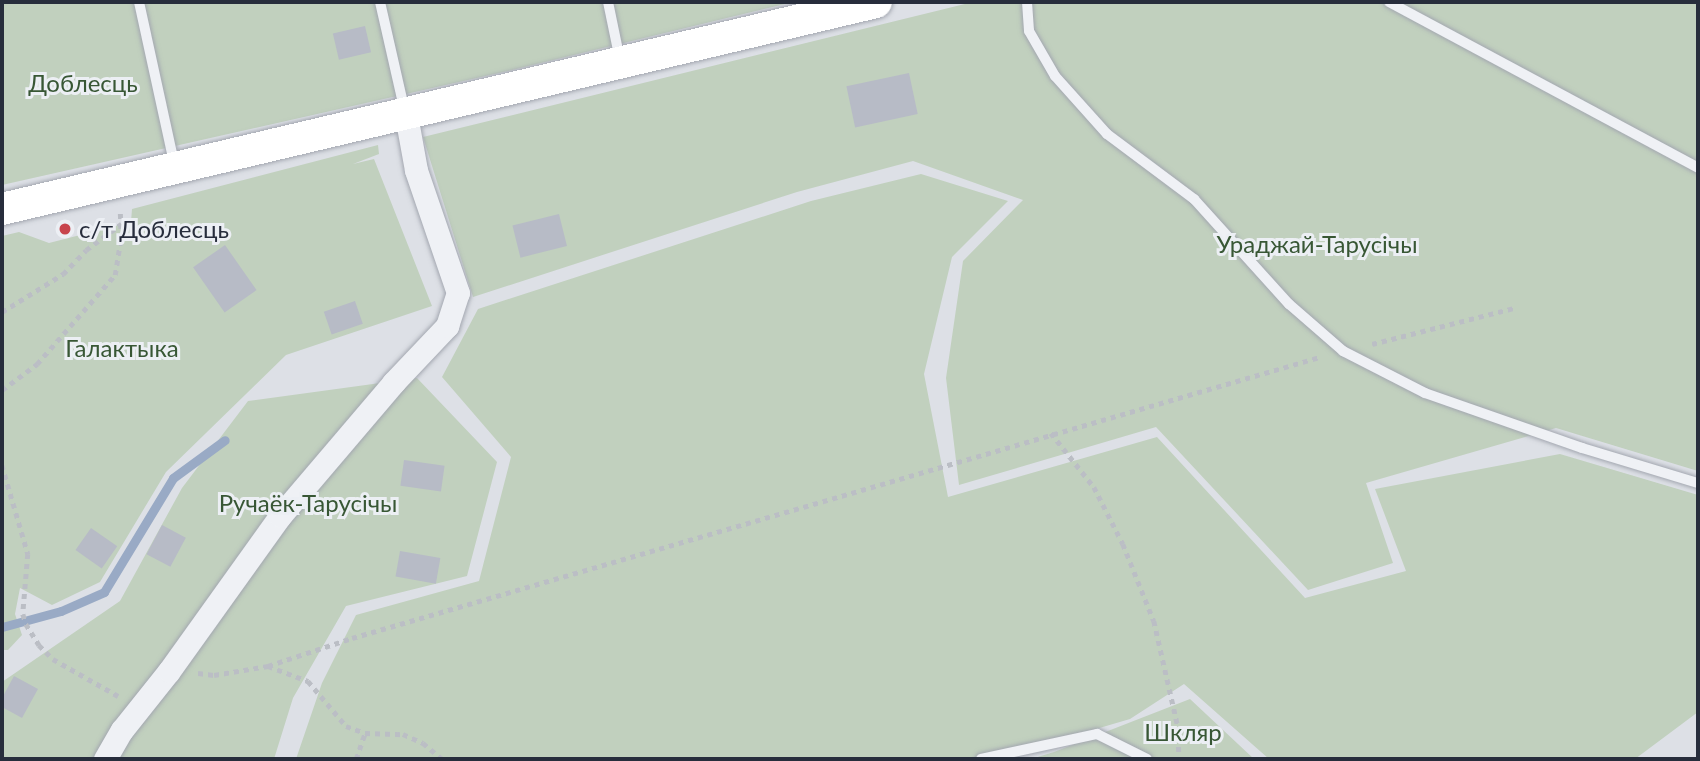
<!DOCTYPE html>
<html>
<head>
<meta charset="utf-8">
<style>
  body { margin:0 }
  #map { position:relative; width:1700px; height:761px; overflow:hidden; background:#dde0e6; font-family:Lato,sans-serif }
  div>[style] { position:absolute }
  .green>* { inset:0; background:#c1d0be }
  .stream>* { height:9px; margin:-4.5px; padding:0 4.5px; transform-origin:4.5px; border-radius:4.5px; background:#99aac5 }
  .building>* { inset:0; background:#b7bbc6; transform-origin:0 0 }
  .path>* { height:4.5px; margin-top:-2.25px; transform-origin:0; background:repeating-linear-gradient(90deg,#bbbec5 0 5px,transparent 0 10px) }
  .roads { filter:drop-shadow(0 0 2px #a3a7b0) drop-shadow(0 0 2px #a3a7b0) }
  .lane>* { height:10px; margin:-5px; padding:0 5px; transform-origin:5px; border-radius:5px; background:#eff1f5 }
  .street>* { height:23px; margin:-11.5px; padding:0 11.5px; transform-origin:11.5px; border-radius:11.5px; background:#eff1f5 }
  .secondary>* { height:32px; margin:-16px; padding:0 16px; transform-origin:16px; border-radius:16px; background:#fff }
  .dots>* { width:19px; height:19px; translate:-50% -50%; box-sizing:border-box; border:4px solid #eceff4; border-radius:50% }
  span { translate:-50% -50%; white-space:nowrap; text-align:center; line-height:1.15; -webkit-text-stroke:6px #eceff4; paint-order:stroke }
  .park-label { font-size:24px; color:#385735 }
  .poi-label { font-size:24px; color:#272d3c }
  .left { translate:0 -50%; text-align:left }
  .frame { position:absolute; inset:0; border:4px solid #272d3c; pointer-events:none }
</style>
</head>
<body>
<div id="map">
  <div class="green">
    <i style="clip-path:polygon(2px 2px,793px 2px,508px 71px,2px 185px)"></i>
    <i style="clip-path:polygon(973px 2px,1698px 2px,1698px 471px,1556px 428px,1366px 483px,1393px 563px,1308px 590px,1156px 427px,959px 485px,946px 378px,963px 261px,1023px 200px,913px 161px,797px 192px,473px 297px,423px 137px)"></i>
    <i style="clip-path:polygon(378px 145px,379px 154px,353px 164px,374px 159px,432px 306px,286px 355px,166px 472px,100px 582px,52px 605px,20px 588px,15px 614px,22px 635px,8px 650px,2px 650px,2px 236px,19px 232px,49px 243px,131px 222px,132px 209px)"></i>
    <i style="clip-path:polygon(921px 174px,1008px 201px,952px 257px,924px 374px,948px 497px,1157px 437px,1305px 598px,1406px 571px,1375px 489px,1560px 454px,1698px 495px,1698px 712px,1635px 759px,1269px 759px,1184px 684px,1130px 719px,994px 759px,296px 759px,322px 683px,356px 615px,479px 581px,511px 457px,442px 377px,478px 309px,811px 201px)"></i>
    <i style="clip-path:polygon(417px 378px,497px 462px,467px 576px,346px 606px,293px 698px,274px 759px,2px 759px,2px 682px,120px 601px,182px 488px,248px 401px)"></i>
    <i style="clip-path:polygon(1190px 699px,1254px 759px,1031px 759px,1054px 752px)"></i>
  </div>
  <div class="stream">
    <i style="left:2px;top:627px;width:61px;rotate:-15.2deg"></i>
    <i style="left:61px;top:611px;width:47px;rotate:-23.8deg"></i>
    <i style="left:104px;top:592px;width:133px;rotate:-58.8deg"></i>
    <i style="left:173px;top:478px;width:64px;rotate:-36.2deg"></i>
  </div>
  <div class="building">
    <i style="left:365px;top:26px;width:27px;height:33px;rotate:77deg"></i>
    <i style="left:909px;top:73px;width:42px;height:64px;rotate:78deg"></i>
    <i style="left:559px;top:214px;width:33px;height:48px;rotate:76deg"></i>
    <i style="left:225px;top:245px;width:55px;height:39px;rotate:55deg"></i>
    <i style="left:355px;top:301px;width:24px;height:33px;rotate:71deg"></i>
    <i style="left:404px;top:460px;width:41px;height:26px;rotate:8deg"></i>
    <i style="left:162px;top:525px;width:27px;height:33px;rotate:28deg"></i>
    <i style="left:91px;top:528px;width:32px;height:27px;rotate:35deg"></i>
    <i style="left:400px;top:551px;width:41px;height:26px;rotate:10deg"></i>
    <i style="clip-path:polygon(14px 676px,38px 689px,22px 718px,2px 707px,2px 698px)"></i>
  </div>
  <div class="path">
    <i style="left:2px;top:312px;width:72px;rotate:-31.9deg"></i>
    <i style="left:63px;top:274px;width:33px;rotate:-46deg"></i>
    <i style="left:86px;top:250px;width:44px;rotate:-36.6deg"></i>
    <i style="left:1372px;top:344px;width:146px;rotate:-14.2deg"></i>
    <i style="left:2px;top:390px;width:44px;rotate:-36.6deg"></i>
    <i style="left:37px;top:364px;width:118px;rotate:-48.8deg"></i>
    <i style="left:115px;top:275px;width:36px;rotate:-81deg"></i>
    <i style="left:121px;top:239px;width:28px;rotate:-92deg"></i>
    <i style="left:1051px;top:433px;width:69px;rotate:51.5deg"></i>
    <i style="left:1094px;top:487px;width:64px;rotate:63deg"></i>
    <i style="left:1123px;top:544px;width:83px;rotate:68.1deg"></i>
    <i style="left:1154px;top:621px;width:109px;rotate:77.2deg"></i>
    <i style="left:1178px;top:727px;width:32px;rotate:88deg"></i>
    <i style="left:2px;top:465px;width:93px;rotate:73.7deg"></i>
    <i style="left:28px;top:554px;width:60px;rotate:94.8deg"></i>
    <i style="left:23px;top:614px;width:10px;rotate:73deg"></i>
    <i style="left:26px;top:624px;width:25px;rotate:58deg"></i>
    <i style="left:39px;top:645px;width:20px;rotate:45deg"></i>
    <i style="left:53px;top:659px;width:75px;rotate:29.6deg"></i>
    <i style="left:268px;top:666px;width:43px;rotate:20.6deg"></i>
    <i style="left:308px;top:681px;width:59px;rotate:49.8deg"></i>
    <i style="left:346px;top:726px;width:20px;rotate:20deg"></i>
    <i style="left:365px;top:733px;width:38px;rotate:2deg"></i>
    <i style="left:403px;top:734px;width:22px;rotate:24deg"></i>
    <i style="left:423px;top:743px;width:25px;rotate:40deg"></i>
    <i style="left:198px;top:673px;width:16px;rotate:7deg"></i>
    <i style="left:214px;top:675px;width:55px;rotate:-9.5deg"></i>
    <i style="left:268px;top:666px;width:89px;rotate:-18.4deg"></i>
    <i style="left:352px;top:638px;width:1008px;rotate:-16.19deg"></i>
    <i style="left:356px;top:759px;width:28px;rotate:-71deg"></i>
  </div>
  <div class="roads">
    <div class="lane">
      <i style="left:139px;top:2px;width:169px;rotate:77.7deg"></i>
      <i style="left:380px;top:2px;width:113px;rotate:77.2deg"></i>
      <i style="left:608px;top:2px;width:59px;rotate:78.3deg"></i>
      <i style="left:1027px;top:2px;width:29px;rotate:86deg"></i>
      <i style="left:1029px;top:31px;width:52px;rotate:60deg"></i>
      <i style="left:1055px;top:76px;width:78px;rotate:48.1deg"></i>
      <i style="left:1107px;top:134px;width:109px;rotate:36.8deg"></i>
      <i style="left:1194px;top:199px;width:142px;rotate:47.9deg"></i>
      <i style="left:1289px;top:304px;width:72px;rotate:41deg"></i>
      <i style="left:1343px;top:351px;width:92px;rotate:27.1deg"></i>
      <i style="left:1425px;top:393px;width:166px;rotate:19.3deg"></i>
      <i style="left:1582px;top:448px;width:121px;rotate:16.8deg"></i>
      <i style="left:1389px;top:2px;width:351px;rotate:28.2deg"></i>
      <i style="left:981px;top:759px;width:119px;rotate:-12.2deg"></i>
      <i style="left:1097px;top:734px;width:56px;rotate:26.6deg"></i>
    </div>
    <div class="street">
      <i style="left:105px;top:759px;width:34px;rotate:-60deg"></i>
      <i style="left:122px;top:730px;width:75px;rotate:-51.5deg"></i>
      <i style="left:169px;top:671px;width:191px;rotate:-54.4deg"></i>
      <i style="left:280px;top:516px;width:175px;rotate:-49.6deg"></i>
      <i style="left:393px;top:383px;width:79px;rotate:-46.5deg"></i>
      <i style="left:447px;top:326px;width:35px;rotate:-72deg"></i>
      <i style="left:458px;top:293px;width:130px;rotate:-108.9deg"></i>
      <i style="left:416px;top:170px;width:56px;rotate:-100.3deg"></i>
    </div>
    <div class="secondary">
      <i style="left:2px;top:209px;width:898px;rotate:-13.32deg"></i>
    </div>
  </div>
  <div class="dots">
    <i style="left:65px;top:229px;background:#c8454d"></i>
  </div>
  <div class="park-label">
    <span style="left:83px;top:83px">Доблесць</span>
    <span style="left:1317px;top:244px">Ураджай-Тарусічы</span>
    <span style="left:122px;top:348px">Галактыка</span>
    <span style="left:308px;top:503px">Ручаёк-Тарусічы</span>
    <span style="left:1183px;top:732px">Шкляр</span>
  </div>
  <div class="poi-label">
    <span class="left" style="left:79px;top:229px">с/т Доблесць</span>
  </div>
  <div class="frame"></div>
</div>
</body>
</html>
